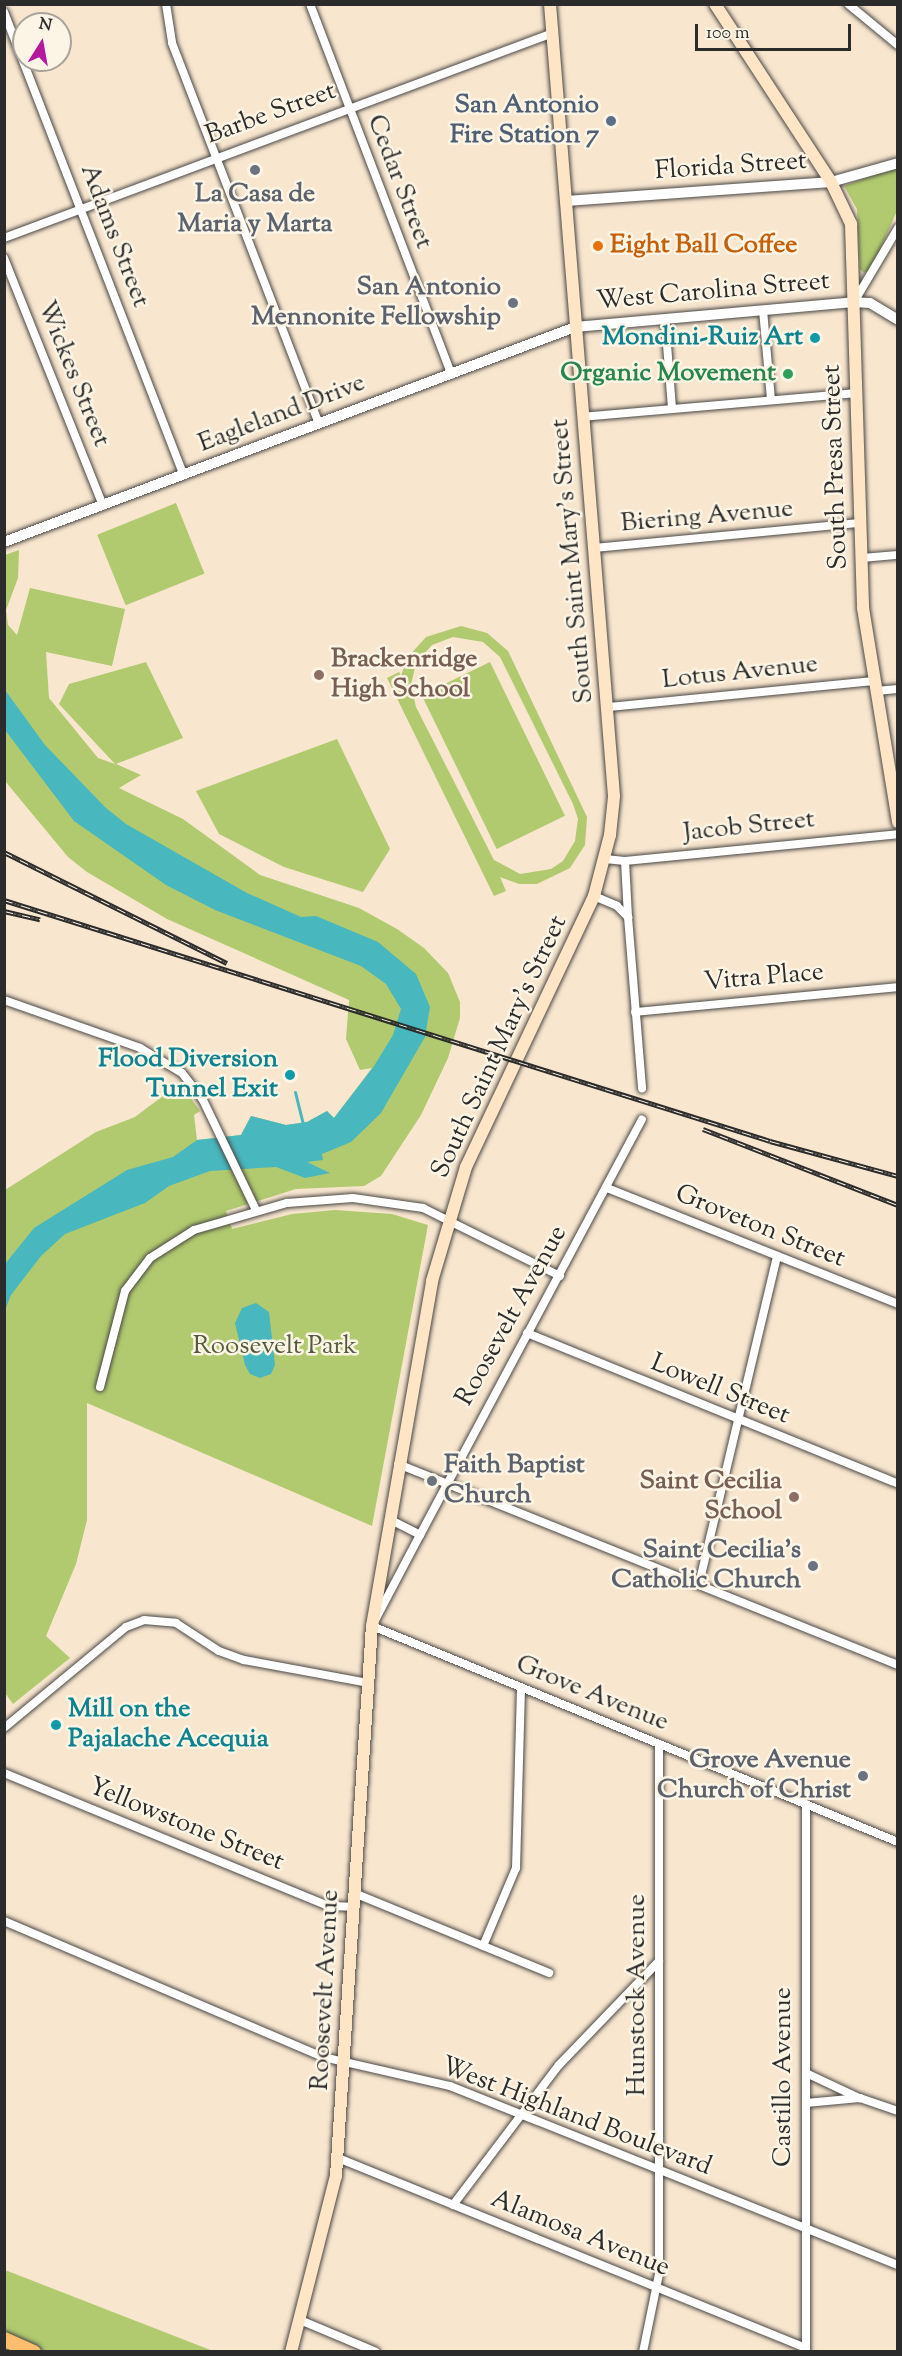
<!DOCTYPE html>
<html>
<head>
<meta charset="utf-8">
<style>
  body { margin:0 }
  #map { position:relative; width:902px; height:2356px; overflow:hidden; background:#f8e6cf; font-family:"Sorts Mill Goudy",serif }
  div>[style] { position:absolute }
  .green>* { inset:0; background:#b1ca6f; transform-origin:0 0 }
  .water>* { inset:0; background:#48b7be }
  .stream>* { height:3px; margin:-1.5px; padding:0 1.5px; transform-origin:1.5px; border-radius:1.5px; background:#48b7be }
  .roads { filter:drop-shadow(0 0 2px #4a4744) drop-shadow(0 0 2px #4a4744) }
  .minor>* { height:8px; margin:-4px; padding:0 4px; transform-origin:4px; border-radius:4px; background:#fff }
  .tertiary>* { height:10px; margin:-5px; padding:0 5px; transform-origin:5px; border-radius:5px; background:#fff }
  .secondary>* { height:12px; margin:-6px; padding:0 6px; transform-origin:6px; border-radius:6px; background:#fde5c5 }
  .rail>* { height:5px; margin-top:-2.5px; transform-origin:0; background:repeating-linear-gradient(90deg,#fcf5e5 0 9px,#2b2b2b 0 18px); box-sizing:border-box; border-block:2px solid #2b2b2b }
  .bridges { filter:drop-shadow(0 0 2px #4a4744) drop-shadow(0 0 2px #4a4744) }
  .motorway-bridge>* { height:15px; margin:-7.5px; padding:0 7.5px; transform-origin:7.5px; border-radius:7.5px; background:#fbbe6e }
  .dots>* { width:16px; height:16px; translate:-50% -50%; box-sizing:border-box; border:3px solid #fcf5e5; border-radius:50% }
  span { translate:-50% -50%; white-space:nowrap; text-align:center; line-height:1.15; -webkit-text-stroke:5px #fcf5e5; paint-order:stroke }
  .service-label { font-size:26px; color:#4e5e75; font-weight:700 }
  .right { translate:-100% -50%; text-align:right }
  .street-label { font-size:26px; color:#2b2b2b }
  .worship-label { font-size:26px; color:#5b616d; font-weight:700 }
  .left { translate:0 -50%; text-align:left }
  .food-label { font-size:26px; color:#c56008; font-weight:700 }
  .culture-label { font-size:26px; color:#0d838f; font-weight:700 }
  .leisure-label { font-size:26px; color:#27864d; font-weight:700 }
  .education-label { font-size:26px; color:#785e54; font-weight:700 }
  .park-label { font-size:26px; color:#535b3f }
  .frame { position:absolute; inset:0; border:6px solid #2b2b2b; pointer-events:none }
  .north { position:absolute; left:12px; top:12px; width:60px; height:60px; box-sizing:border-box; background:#fcf5e5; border:2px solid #a8a49b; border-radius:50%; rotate:11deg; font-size:16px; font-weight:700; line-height:24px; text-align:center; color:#2b2b2b }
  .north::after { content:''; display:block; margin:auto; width:21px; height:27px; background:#b5179e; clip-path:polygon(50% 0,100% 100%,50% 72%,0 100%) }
  .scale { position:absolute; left:695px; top:24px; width:156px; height:27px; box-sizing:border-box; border:3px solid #2b2b2b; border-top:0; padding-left:8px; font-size:18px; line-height:21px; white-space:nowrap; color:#2b2b2b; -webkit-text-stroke:4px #fcf5e5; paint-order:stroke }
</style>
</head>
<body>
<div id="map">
  <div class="green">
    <i style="clip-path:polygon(897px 167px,897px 211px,871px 270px,864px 273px,860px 269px,857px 209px,844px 186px)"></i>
    <i style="left:176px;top:503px;width:76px;height:85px;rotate:68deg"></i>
    <i style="clip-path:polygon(19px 550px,18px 578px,6px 610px,8px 625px,17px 635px,30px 588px,125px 609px,112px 666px,46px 652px,49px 698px,98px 758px,115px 764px,59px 704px,69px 684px,146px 662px,183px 738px,116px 764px,141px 775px,119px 788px,183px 819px,260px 875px,359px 908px,397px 929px,424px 948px,448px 973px,460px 1002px,460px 1018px,448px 1058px,421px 1115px,381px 1176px,364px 1186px,296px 1189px,226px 1211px,232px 1229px,292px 1214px,335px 1210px,392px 1214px,428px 1225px,372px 1526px,87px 1403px,87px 1520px,76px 1564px,46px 1636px,70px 1658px,13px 1704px,5px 1693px,5px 1190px,96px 1132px,135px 1117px,180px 1083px,200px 1111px,194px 1115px,197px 1140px,241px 1135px,251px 1116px,286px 1125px,307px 1122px,327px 1111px,334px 1118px,372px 1068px,360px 1070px,346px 1039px,349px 1000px,167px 919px,87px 872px,68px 857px,5px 781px,5px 555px)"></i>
    <i style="clip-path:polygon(evenodd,461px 626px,487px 633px,508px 651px,587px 817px,585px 845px,570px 868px,537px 884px,519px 884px,500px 877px,506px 891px,494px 896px,387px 678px,399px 672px,401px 676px,407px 658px,426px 637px,461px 626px,453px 637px,483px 642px,500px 657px,573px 804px,578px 819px,575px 841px,563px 861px,551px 869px,520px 874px,494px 860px,416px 707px,411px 685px,416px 663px,432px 645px,453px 637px)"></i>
    <i style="left:490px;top:662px;width:171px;height:76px;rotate:64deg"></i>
    <i style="clip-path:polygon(337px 739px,390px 849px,363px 892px,284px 867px,219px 834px,196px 791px)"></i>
    <i style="clip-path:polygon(5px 2270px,213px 2351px,5px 2351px)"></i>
  </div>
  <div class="water">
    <i style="clip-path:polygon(5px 690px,45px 745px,106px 808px,126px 824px,247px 893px,301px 917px,316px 916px,378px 942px,416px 974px,430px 1007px,425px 1037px,381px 1113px,351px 1142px,322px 1154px,323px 1160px,307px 1162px,330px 1173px,305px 1178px,276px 1167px,210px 1171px,169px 1186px,145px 1203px,65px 1234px,41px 1256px,11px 1295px,5px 1310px,5px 1264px,34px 1228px,127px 1170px,173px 1157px,197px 1140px,241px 1135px,251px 1116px,286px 1125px,307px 1122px,327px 1111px,334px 1118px,374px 1066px,393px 1035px,401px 1009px,386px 984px,361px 966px,215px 910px,166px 885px,74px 821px,5px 730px)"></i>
    <i style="clip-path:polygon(256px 1303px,269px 1312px,275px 1365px,271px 1374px,260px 1378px,250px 1374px,245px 1365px,235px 1323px,242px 1308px)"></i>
  </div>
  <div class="stream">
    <i style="left:295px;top:1092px;width:34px;rotate:76deg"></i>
  </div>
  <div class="roads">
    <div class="minor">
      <i style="left:166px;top:4px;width:39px;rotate:81deg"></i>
      <i style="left:172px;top:43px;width:408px;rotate:68.9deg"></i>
      <i style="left:310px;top:4px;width:397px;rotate:69.1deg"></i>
      <i style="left:848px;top:4px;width:65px;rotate:39.4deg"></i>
      <i style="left:4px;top:12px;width:497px;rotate:68.8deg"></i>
      <i style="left:4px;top:238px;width:586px;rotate:-20.48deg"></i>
      <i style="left:4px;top:258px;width:267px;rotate:68.2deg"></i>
      <i style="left:854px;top:302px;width:86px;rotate:-59.3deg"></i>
      <i style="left:763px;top:310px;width:90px;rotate:84.9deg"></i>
      <i style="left:665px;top:319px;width:89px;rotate:85.5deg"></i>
      <i style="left:582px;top:417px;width:275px;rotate:-5deg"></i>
      <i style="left:594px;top:548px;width:267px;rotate:-5.4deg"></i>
      <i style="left:862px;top:558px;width:36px;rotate:-5deg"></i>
      <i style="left:876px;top:691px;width:22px;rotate:-5deg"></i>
      <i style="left:609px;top:707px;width:266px;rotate:-5.6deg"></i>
      <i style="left:605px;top:859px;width:20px;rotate:6deg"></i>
      <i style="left:625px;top:861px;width:274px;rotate:-5.6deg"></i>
      <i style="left:625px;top:861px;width:56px;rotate:86.9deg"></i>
      <i style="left:594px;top:896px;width:25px;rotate:23deg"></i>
      <i style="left:617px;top:906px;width:16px;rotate:45deg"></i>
      <i style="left:628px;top:917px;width:172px;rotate:85.3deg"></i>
      <i style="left:4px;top:1000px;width:144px;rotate:19.4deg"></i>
      <i style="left:140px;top:1048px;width:49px;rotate:30.8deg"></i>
      <i style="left:182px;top:1073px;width:34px;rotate:52deg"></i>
      <i style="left:203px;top:1100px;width:122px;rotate:64.3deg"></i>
      <i style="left:635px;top:1012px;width:264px;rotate:-5.4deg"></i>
      <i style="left:607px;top:1188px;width:313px;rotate:21.7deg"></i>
      <i style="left:527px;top:1333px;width:401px;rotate:22.1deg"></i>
      <i style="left:100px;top:1387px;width:99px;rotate:-75.4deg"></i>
      <i style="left:125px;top:1291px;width:41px;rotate:-52.9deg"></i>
      <i style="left:150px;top:1258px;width:52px;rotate:-32.5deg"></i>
      <i style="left:194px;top:1230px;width:97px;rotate:-16.2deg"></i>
      <i style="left:287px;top:1203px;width:66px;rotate:-4.3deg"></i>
      <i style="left:353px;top:1198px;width:71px;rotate:8.1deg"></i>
      <i style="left:423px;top:1208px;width:153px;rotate:26.4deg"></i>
      <i style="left:398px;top:1464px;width:539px;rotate:21.9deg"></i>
      <i style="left:389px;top:1519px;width:35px;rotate:27deg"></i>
      <i style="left:420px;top:1535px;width:471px;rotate:-61.9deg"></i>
      <i style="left:420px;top:1535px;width:103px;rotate:117.8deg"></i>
      <i style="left:372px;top:1626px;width:569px;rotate:22.33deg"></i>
      <i style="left:699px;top:1584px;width:337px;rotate:-76.6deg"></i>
      <i style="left:4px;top:1728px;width:158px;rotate:-39.6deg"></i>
      <i style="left:126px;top:1627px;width:19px;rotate:-21deg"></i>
      <i style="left:144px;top:1620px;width:32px;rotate:5deg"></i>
      <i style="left:176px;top:1623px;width:51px;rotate:33.1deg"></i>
      <i style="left:219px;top:1651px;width:27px;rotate:20deg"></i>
      <i style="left:244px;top:1660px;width:126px;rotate:10.5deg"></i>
      <i style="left:4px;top:1773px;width:350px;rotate:22.3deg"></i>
      <i style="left:328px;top:1906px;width:25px;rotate:2deg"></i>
      <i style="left:806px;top:1804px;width:548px;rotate:90deg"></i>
      <i style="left:354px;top:1893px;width:211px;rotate:22.3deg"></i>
      <i style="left:4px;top:1921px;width:347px;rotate:23.1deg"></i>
      <i style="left:323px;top:2057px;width:130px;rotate:12.9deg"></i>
      <i style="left:450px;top:2086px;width:482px;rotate:21.8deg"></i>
      <i style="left:483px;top:1946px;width:85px;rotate:-67.1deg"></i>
      <i style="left:516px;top:1868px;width:180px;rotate:-88.4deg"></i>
      <i style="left:806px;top:2073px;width:59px;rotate:25.3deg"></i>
      <i style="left:806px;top:2103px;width:54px;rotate:-5.3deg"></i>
      <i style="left:860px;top:2098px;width:40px;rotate:18.9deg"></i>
      <i style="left:338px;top:2158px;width:505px;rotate:22.1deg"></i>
      <i style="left:453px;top:2205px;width:176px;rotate:-52.9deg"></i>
      <i style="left:559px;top:2065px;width:144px;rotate:-46.1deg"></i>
      <i style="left:300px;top:2320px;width:82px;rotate:22.8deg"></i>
      <i style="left:643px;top:2352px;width:80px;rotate:-78.4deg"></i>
      <i style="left:659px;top:2274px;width:530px;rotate:-90deg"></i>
    </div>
    <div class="tertiary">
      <i style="left:566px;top:201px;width:266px;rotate:-4.1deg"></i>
      <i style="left:831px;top:182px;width:70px;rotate:-15.8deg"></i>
      <i style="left:4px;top:542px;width:610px;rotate:-20.63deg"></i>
      <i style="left:575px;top:327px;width:280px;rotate:-5.1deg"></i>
      <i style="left:854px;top:302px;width:16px;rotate:4deg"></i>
      <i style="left:870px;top:303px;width:33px;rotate:31deg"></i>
    </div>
    <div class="secondary">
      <i style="left:715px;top:4px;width:212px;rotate:56.9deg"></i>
      <i style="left:831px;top:182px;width:47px;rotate:64.5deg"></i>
      <i style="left:851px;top:224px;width:384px;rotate:88.2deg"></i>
      <i style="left:863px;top:608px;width:217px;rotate:80.7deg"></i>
      <i style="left:291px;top:2352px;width:182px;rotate:-75.7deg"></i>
      <i style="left:336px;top:2176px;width:551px;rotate:-86.26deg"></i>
      <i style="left:372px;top:1626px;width:350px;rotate:-80.1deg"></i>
      <i style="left:432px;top:1281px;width:119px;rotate:-73.4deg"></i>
      <i style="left:466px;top:1167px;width:300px;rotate:-64.7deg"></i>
      <i style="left:594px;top:896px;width:63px;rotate:-75.3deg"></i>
      <i style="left:610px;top:835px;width:39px;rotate:-84deg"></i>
      <i style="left:614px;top:796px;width:795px;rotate:-94.62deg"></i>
    </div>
  </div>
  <div class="rail">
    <i style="left:4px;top:852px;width:249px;rotate:26.5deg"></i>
    <i style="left:4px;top:900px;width:803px;rotate:17.46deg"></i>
    <i style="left:770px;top:1141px;width:133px;rotate:15.3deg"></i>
    <i style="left:4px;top:911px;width:37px;rotate:13deg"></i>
    <i style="left:703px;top:1129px;width:209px;rotate:21.3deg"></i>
    <i style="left:4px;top:2334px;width:20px;rotate:66deg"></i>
  </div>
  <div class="bridges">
    <div class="motorway-bridge">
      <i style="left:4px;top:2339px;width:32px;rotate:24deg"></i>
    </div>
  </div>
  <div class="dots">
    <i style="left:611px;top:121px;background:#5c6f8a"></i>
    <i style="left:255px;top:170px;background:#6b7280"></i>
    <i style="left:598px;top:246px;background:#e8710a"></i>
    <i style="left:513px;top:303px;background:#6b7280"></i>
    <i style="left:815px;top:338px;background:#0f9aa8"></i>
    <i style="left:788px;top:374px;background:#2e9e5b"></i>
    <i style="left:319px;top:675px;background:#8d6e63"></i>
    <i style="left:290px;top:1075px;background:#0f9aa8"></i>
    <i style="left:432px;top:1481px;background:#6b7280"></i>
    <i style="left:794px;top:1497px;background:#8d6e63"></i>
    <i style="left:813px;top:1566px;background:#6b7280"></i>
    <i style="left:56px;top:1725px;background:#0f9aa8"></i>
    <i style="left:863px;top:1776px;background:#6b7280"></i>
  </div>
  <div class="service-label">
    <span class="right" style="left:599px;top:121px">San Antonio<br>Fire Station 7</span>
  </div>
  <div class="street-label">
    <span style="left:271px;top:114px;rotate:-20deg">Barbe Street</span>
    <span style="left:731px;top:167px;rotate:-4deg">Florida Street</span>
    <span style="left:399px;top:182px;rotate:69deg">Cedar Street</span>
    <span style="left:114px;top:236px;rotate:69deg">Adams Street</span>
    <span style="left:713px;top:292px;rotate:-5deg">West Carolina Street</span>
    <span style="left:73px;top:374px;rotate:68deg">Wickes Street</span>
    <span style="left:282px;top:414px;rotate:-21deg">Eagleland Drive</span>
    <span style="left:836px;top:467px;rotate:-92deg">South Presa Street</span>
    <span style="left:707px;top:517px;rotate:-5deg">Biering Avenue</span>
    <span style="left:573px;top:561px;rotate:-95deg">South Saint Mary's Street</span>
    <span style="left:740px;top:673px;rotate:-6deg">Lotus Avenue</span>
    <span style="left:749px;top:827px;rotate:-6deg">Jacob Street</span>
    <span style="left:764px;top:978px;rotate:-5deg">Vitra Place</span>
    <span style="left:500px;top:1047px;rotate:-65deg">South Saint Mary's Street</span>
    <span style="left:760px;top:1227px;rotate:22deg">Groveton Street</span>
    <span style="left:512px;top:1316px;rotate:-61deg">Roosevelt Avenue</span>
    <span style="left:720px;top:1390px;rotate:22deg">Lowell Street</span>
    <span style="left:592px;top:1694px;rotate:22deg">Grove Avenue</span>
    <span style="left:186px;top:1825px;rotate:22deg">Yellowstone Street</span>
    <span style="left:326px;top:1990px;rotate:-87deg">Roosevelt Avenue</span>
    <span style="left:638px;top:1995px;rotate:-90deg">Hunstock Avenue</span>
    <span style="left:784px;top:2077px;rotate:-90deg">Castillo Avenue</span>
    <span style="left:576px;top:2117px;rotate:21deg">West Highland Boulevard</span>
    <span style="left:580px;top:2234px;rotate:22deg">Alamosa Avenue</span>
  </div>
  <div class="worship-label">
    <span style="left:255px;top:210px">La Casa de<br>Maria y Marta</span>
    <span class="right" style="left:501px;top:303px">San Antonio<br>Mennonite Fellowship</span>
    <span class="left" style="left:444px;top:1481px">Faith Baptist<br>Church</span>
    <span class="right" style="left:801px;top:1566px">Saint Cecilia's<br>Catholic Church</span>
    <span class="right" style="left:851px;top:1776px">Grove Avenue<br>Church of Christ</span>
  </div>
  <div class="food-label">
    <span class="left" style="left:610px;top:246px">Eight Ball Coffee</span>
  </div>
  <div class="culture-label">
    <span class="right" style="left:803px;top:338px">Mondini-Ruiz Art</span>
    <span class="right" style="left:278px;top:1075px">Flood Diversion<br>Tunnel Exit</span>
    <span class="left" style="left:68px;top:1725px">Mill on the<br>Pajalache Acequia</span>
  </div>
  <div class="leisure-label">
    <span class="right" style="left:776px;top:374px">Organic Movement</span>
  </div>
  <div class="education-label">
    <span class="left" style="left:331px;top:675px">Brackenridge<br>High School</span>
    <span class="right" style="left:782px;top:1497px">Saint Cecilia<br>School</span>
  </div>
  <div class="park-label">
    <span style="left:275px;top:1347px">Roosevelt Park</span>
  </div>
  <div class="frame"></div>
  <div class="north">N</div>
  <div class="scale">100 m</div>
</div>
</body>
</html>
